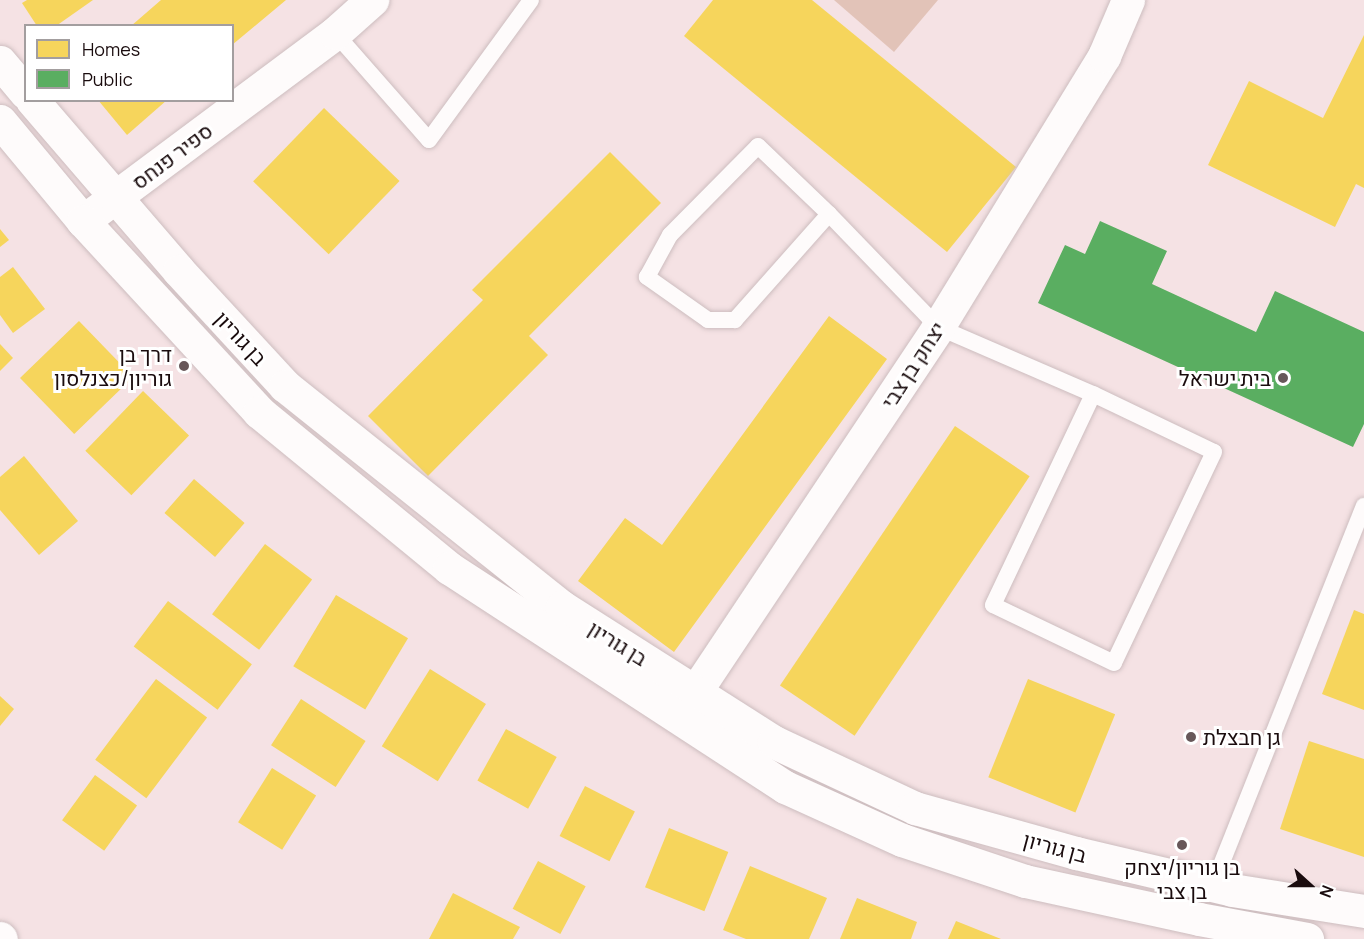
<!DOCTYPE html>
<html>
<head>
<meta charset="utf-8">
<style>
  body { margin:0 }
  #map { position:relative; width:1364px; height:939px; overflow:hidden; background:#f5e2e4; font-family:Manrope,Heebo,sans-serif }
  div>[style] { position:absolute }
  .green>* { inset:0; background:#e2c3b8 }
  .homes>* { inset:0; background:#f6d55c; transform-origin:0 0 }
  .public>* { inset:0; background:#5aae61 }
  .roads { filter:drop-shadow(0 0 2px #cdbdbf) drop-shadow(0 0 2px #cdbdbf) }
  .lane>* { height:16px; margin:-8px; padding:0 8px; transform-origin:8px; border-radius:8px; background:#fefbfb }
  .street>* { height:33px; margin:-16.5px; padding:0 16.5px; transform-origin:16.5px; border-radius:16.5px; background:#fefbfb }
  .secondary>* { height:33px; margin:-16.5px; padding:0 16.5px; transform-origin:16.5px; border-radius:16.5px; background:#fefbfb }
  .dots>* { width:16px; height:16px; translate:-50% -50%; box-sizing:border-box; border:3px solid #fff; border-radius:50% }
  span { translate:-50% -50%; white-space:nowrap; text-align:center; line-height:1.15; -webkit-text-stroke:6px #fff; paint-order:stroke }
  .street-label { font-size:21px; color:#1a0c0e }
  .poi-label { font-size:21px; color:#1a0c0e }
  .right { translate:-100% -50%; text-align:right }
  .left { translate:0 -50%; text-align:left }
  .legend { position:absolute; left:24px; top:24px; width:210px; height:78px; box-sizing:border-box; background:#fff; border:2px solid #a39e9f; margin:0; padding:8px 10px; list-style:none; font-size:18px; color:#1a0c0e }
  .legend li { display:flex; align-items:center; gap:12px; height:30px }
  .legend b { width:30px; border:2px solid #a39e9f }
  .north { position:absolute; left:1280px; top:855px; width:60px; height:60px; -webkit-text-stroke:4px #fff; paint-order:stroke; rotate:111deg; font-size:16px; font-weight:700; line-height:24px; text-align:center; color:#1a0c0e }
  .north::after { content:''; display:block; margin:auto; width:21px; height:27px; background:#1a0c0e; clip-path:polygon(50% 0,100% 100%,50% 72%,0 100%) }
</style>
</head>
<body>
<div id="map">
  <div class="green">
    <i style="clip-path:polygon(834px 0,938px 0,894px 52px)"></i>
  </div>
  <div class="homes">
    <i style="clip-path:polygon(27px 0,93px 0,56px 26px,37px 26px,22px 3px)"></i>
    <i style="clip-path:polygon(161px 0,286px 0,232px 45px,232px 26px,131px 26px)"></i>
    <i style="clip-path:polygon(713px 0,812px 0,1016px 167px,947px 252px,684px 36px)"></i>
    <i style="clip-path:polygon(1364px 35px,1364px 188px,1356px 184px,1335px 227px,1208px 165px,1249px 81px,1323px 118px)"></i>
    <i style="clip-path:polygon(98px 100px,167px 100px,127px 135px)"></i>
    <i style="left:324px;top:108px;width:105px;height:102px;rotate:44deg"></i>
    <i style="clip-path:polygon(610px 152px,661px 203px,529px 336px,548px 355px,428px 476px,368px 416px,483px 300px,472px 290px)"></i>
    <i style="clip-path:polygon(0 229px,9px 240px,0 247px)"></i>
    <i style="clip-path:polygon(13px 267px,45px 309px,13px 333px,0 315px,0 277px)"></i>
    <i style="clip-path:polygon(829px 316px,887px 359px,674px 652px,578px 581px,625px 518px,662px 545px)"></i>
    <i style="left:79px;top:321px;width:78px;height:82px;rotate:46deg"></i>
    <i style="clip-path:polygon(0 344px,13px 358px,0 371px)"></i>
    <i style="left:143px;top:391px;width:64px;height:83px;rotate:44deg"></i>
    <i style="left:955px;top:426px;width:90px;height:313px;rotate:34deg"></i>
    <i style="clip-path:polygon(24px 456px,78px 521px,39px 555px,0 510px,0 477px)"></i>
    <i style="left:194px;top:479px;width:67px;height:45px;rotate:41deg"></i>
    <i style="left:265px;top:544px;width:59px;height:88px;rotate:37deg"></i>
    <i style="left:336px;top:595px;width:84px;height:83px;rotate:31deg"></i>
    <i style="left:168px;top:601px;width:105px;height:57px;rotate:37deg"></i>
    <i style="clip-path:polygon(1354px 610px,1364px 614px,1364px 710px,1322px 694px)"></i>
    <i style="left:430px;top:669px;width:66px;height:91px;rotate:32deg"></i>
    <i style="left:156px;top:679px;width:64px;height:101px;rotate:37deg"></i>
    <i style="left:1028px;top:679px;width:94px;height:106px;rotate:22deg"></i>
    <i style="clip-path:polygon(0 696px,14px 709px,0 726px)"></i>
    <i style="left:301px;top:699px;width:77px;height:55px;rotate:33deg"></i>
    <i style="left:506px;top:729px;width:58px;height:59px;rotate:29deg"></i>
    <i style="clip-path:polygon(1309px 741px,1364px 759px,1364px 857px,1280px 829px)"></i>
    <i style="left:272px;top:768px;width:52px;height:64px;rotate:32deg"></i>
    <i style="left:95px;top:775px;width:52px;height:56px;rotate:36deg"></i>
    <i style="left:585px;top:786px;width:56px;height:56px;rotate:27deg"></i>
    <i style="left:669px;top:828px;width:64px;height:64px;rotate:22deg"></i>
    <i style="left:538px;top:861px;width:54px;height:54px;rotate:28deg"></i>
    <i style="clip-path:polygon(750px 866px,827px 898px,809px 939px,746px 939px,723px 930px)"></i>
    <i style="clip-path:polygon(453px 893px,520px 927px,513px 939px,429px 939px)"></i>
    <i style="clip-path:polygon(857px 898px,917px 922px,911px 939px,840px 939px)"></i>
    <i style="clip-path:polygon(956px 921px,1001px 939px,948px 939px)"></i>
  </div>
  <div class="public">
    <i style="clip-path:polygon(1100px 221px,1167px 251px,1152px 284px,1256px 332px,1275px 291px,1364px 332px,1364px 424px,1353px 447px,1038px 303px,1065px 245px,1085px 254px)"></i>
  </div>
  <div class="roads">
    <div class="lane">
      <i style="left:335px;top:33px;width:142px;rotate:48.7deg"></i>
      <i style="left:429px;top:140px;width:173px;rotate:-53.9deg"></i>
      <i style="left:829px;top:214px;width:142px;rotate:131.6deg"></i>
      <i style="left:735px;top:320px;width:27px;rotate:180deg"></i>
      <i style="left:708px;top:320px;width:75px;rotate:-144.8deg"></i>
      <i style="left:647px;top:277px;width:48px;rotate:-61.3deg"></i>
      <i style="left:670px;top:235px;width:125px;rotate:-45.3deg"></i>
      <i style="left:758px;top:146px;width:98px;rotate:43.8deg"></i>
      <i style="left:829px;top:214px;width:157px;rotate:46deg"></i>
      <i style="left:938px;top:327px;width:169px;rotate:23.4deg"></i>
      <i style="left:1093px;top:394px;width:134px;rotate:25.6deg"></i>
      <i style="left:1214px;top:452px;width:233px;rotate:115.4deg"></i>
      <i style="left:1114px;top:663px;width:134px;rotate:-154.4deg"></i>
      <i style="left:993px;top:605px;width:233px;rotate:-64.6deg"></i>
      <i style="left:1213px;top:885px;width:408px;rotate:-68.3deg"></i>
    </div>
    <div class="street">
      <i style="left:83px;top:221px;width:314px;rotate:-36.7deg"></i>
      <i style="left:335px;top:33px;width:50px;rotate:-41.7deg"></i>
      <i style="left:679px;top:716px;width:467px;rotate:-56.3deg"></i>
      <i style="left:938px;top:327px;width:318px;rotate:-58.5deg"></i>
      <i style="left:1104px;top:56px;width:61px;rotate:-66.8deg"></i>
      <i style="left:0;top:938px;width:1px;rotate:45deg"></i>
    </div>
    <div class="secondary">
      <i style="left:0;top:62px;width:40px;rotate:50deg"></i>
      <i style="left:32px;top:100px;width:225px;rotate:49.3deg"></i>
      <i style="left:179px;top:271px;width:156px;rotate:47.3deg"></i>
      <i style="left:285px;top:386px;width:354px;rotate:38.6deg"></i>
      <i style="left:562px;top:607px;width:251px;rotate:32.5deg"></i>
      <i style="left:774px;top:742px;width:156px;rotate:25.1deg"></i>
      <i style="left:915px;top:808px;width:167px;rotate:15.6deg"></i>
      <i style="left:1076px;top:853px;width:160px;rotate:13.3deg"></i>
      <i style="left:1232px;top:890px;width:134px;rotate:9deg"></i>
      <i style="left:0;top:121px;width:130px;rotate:50.3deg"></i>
      <i style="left:83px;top:221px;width:260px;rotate:47.3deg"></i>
      <i style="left:259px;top:412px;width:246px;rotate:39.4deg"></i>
      <i style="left:449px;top:568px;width:401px;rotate:33.1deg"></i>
      <i style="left:785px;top:787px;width:128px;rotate:24.4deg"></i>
      <i style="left:902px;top:840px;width:130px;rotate:18.4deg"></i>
      <i style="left:1025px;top:881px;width:178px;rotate:12.3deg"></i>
      <i style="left:1199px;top:919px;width:110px;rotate:10.5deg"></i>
    </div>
  </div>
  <div class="dots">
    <i style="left:184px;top:366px;background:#675759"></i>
    <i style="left:1283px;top:378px;background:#675759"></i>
    <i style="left:1191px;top:737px;background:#675759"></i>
    <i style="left:1182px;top:845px;background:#675759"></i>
  </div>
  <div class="street-label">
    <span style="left:172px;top:156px;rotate:-37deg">ספיר פנחס</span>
    <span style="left:241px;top:338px;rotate:47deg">בן גוריון</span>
    <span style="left:913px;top:365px;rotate:-57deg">יצחק בן צבי</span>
    <span style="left:618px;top:643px;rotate:32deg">בן גוריון</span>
    <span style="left:1055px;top:847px;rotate:15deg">בן גוריון</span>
  </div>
  <div class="poi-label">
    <span class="right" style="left:172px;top:366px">דרך בן<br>גוריון/כצנלסון</span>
    <span class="right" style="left:1271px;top:378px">בית ישראל</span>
    <span class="left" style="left:1203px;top:737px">גן חבצלת</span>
    <span style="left:1182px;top:879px">בן גוריון/יצחק<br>בן צבי</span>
  </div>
  <ul class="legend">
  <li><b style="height:16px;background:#f6d55c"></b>Homes</li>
  <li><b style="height:16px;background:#5aae61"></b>Public</li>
  </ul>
  <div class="north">N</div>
</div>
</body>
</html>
